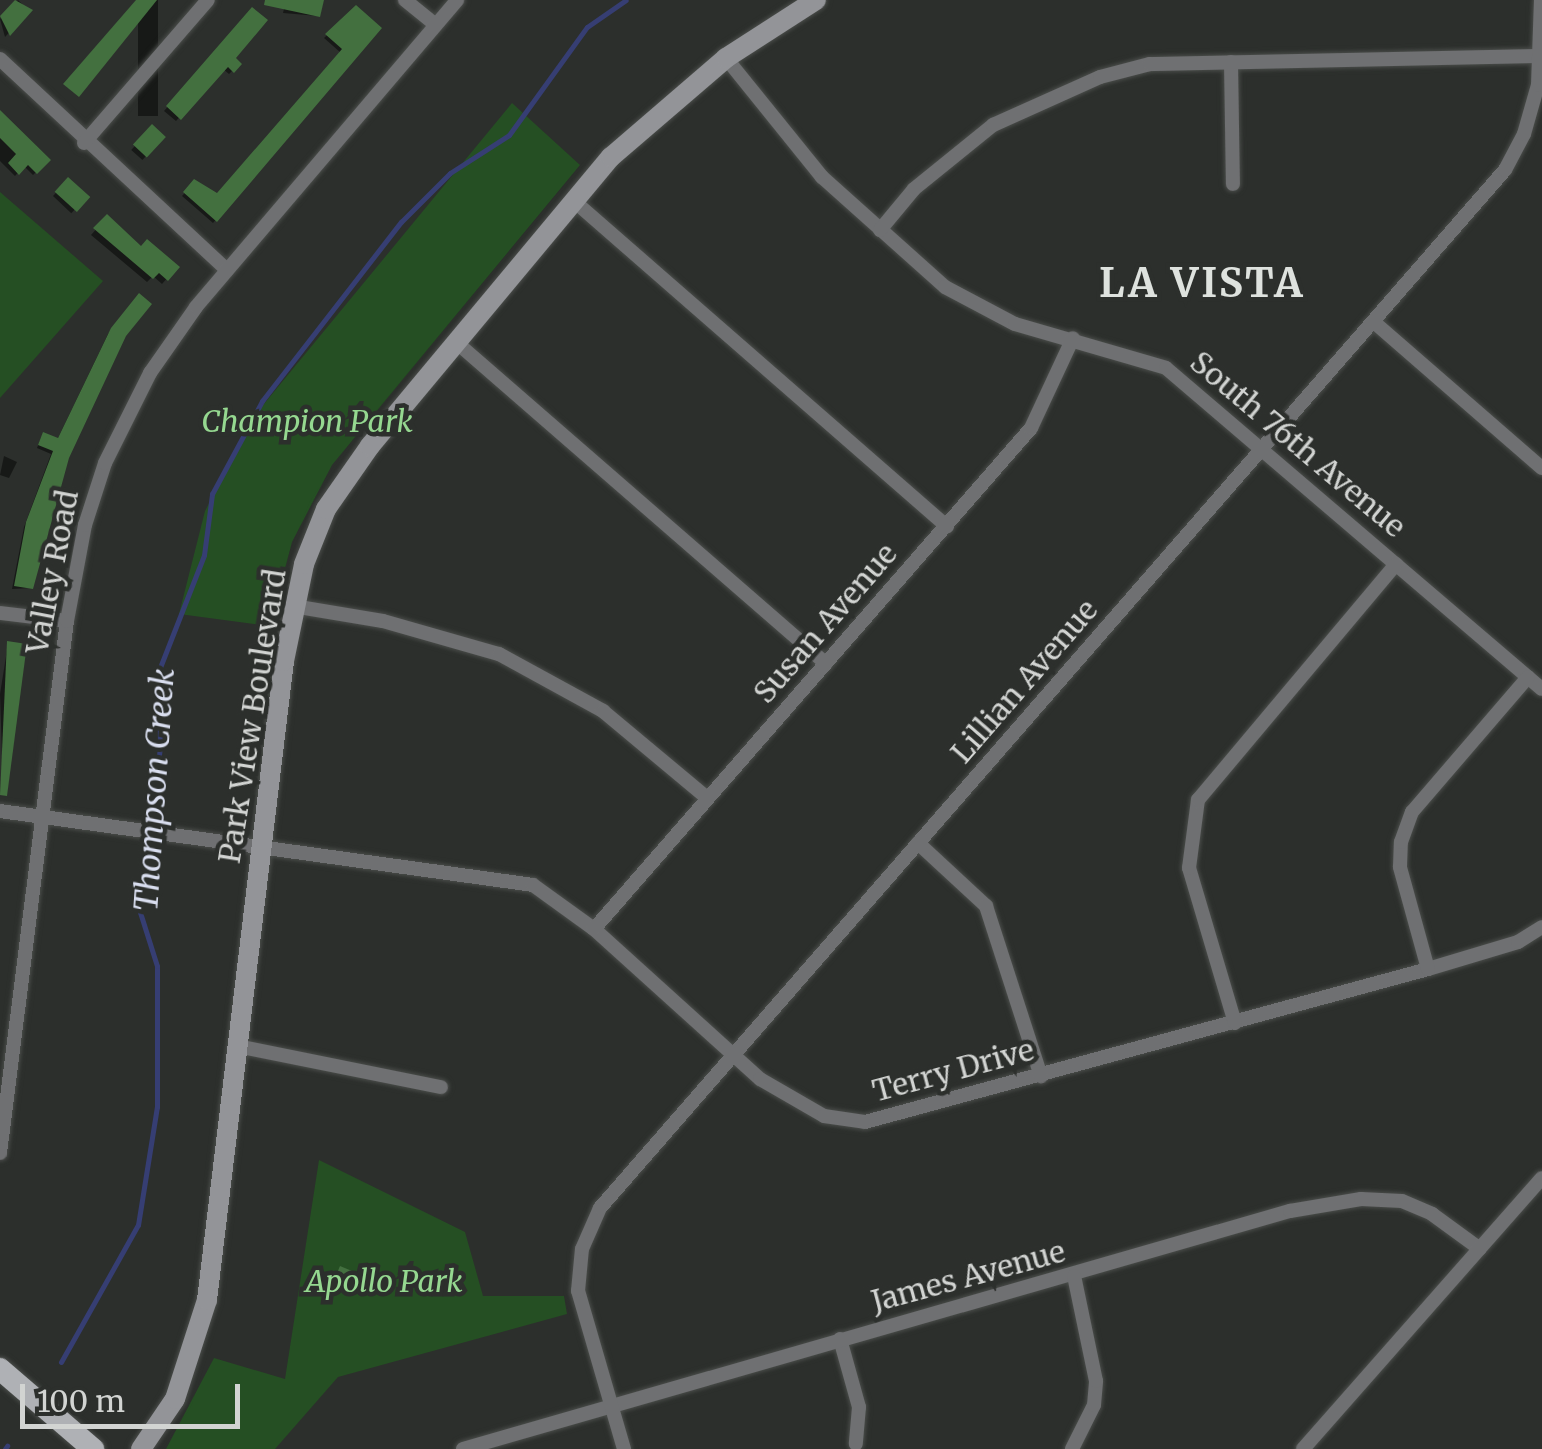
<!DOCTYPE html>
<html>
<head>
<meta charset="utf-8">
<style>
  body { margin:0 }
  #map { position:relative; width:1542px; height:1449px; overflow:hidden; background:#2c2f2c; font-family:Merriweather,serif }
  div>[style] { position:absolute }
  .green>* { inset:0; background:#254f23 }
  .shadow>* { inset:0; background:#0007; transform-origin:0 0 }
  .stream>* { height:5px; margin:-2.5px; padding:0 2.5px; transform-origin:2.5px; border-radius:2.5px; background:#363e73 }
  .building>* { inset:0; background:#43703f; transform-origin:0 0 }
  .roads { filter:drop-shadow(0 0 2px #4a4d4a) drop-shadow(0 0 2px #4a4d4a) }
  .street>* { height:14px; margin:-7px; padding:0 7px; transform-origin:7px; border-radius:7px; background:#6f7072 }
  .secondary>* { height:20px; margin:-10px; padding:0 10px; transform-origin:10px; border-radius:10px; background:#939498 }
  .primary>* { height:22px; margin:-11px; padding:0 11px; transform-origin:11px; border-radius:11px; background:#afb1b5 }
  span { translate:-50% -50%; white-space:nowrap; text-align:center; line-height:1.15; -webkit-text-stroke:9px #2c2f2c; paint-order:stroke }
  .park-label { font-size:30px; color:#95d890; font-style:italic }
  .street-label { font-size:30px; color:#d2d4d2 }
  .water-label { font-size:32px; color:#d9deef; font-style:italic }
  .district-label { font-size:40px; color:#dee2de; font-weight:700; letter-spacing:2.5px }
  .scale { position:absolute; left:20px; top:1384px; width:220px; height:45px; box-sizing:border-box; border:5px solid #d2d4d2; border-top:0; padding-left:12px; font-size:30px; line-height:35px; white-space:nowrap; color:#d2d4d2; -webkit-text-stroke:8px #2c2f2c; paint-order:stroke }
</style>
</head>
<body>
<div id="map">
  <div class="green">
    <i style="clip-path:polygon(512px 103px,580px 165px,332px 465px,292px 542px,270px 626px,179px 614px,205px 511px,254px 416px)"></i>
    <i style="clip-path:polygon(0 192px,103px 281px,0 398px)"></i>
    <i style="clip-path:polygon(319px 1160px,465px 1232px,483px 1296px,564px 1296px,567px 1314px,338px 1377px,275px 1449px,166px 1449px,214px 1358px,285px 1379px)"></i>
  </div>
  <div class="shadow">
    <i style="clip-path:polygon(18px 0,29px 11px,5px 37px,0 19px)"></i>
    <i style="left:138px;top:0;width:20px;height:116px"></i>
    <i style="clip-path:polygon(286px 0,321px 0,318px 16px,283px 13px)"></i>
    <i style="clip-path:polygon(356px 8px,379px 28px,213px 223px,182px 196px,195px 182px,217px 196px,341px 53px,324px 38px)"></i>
    <i style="clip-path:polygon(252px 11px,232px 58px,239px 64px,229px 74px,223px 69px,176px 121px,164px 111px)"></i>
    <i style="clip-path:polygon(0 114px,48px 160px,33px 175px,24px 166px,15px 176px,0 161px)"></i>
    <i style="left:152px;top:127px;width:15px;height:31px;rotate:42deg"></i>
    <i style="left:68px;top:180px;width:25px;height:22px;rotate:43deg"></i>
    <i style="clip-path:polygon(107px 217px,141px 250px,176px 268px,162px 284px,153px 276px,147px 282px,91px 235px)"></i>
    <i style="clip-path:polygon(139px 296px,67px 457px,31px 588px,12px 589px,24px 527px,51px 454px,37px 448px,41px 438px,57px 440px,108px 334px)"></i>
    <i style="clip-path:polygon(4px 456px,17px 462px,9px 478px,0 475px)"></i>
    <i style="clip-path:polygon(8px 644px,3px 785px,0 694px)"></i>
    <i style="clip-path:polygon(340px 1269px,344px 1289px,341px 1292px,330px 1287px)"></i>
  </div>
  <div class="stream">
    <i style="left:61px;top:1362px;width:157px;rotate:-60.7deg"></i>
    <i style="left:138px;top:1225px;width:120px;rotate:-80.9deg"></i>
    <i style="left:157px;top:1107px;width:141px;rotate:-90deg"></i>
    <i style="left:157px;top:966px;width:57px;rotate:-107.5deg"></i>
    <i style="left:140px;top:912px;width:166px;rotate:-83.1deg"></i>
    <i style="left:160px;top:747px;width:77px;rotate:-90.7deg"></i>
    <i style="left:159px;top:670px;width:123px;rotate:-68.6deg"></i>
    <i style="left:204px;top:555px;width:62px;rotate:-82.5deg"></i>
    <i style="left:212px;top:494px;width:106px;rotate:-61.7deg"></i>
    <i style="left:262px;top:401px;width:227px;rotate:-52.2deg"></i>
    <i style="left:401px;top:222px;width:69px;rotate:-45deg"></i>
    <i style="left:450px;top:173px;width:70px;rotate:-32.8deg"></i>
    <i style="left:509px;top:135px;width:133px;rotate:-54.2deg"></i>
    <i style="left:587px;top:27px;width:47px;rotate:-34.7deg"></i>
    <i style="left:5px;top:1449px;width:4px;rotate:-56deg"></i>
  </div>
  <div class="building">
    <i style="clip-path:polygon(15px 0,33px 10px,10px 36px,0 16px)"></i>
    <i style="clip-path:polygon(136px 0,157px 0,79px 97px,63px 84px)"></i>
    <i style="clip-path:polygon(265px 0,324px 0,320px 17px,264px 5px)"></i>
    <i style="clip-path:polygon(356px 5px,382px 28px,217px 222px,183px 192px,194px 179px,217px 193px,342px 49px,325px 34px)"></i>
    <i style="clip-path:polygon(252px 7px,268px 20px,236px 58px,242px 64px,234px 73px,228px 67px,181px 120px,166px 106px)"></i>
    <i style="clip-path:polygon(0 110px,51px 160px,37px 174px,28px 165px,19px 175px,8px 163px,16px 154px,0 138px)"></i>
    <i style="left:152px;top:124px;width:19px;height:28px;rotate:43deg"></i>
    <i style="left:68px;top:177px;width:30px;height:20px;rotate:42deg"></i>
    <i style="clip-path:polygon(107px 214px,141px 246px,147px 239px,180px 267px,168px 281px,159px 273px,153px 279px,93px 228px)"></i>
    <i style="clip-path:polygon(139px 293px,152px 304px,126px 336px,69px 458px,33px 589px,14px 586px,26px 522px,53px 451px,38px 445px,43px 432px,58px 438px,111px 328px)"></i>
    <i style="clip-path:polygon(7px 641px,27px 644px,7px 796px,0 795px)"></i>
    <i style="left:340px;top:1266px;width:15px;height:20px;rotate:23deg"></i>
  </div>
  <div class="roads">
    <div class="street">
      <i style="left:405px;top:0;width:38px;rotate:39deg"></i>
      <i style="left:726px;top:58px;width:153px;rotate:51.1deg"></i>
      <i style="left:822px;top:177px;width:165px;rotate:41.8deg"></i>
      <i style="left:945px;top:287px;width:79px;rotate:27.9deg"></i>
      <i style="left:1015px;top:324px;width:157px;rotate:16.2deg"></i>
      <i style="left:1166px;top:368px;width:494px;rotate:40.5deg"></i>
      <i style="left:0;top:59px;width:310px;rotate:42.9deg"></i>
      <i style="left:1231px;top:62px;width:122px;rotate:89.1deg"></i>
      <i style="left:84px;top:143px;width:189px;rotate:-49.1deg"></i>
      <i style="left:574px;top:201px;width:495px;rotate:41.1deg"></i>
      <i style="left:880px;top:230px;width:53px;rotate:-50.3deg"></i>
      <i style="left:914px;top:189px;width:102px;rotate:-39deg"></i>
      <i style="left:993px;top:125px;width:117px;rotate:-24.2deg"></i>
      <i style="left:1100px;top:77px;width:52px;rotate:-14.6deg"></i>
      <i style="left:1150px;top:64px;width:392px;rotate:-1.2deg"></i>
      <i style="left:1375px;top:323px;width:221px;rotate:41deg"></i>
      <i style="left:456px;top:342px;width:490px;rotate:41deg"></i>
      <i style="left:293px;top:606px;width:91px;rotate:9.5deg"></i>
      <i style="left:383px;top:621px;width:121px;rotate:15.9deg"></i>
      <i style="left:499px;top:654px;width:119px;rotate:28.7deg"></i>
      <i style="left:603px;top:711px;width:136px;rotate:39.9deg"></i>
      <i style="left:0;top:613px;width:67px;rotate:6.8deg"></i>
      <i style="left:0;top:811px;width:538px;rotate:7.9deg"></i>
      <i style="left:533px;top:885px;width:75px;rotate:35.8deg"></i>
      <i style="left:594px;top:929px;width:224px;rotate:42.1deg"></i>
      <i style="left:760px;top:1079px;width:74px;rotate:30deg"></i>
      <i style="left:824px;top:1116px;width:41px;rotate:8.3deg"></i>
      <i style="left:865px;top:1122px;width:583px;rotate:-15.2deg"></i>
      <i style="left:1428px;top:969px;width:94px;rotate:-16.7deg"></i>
      <i style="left:1518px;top:942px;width:28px;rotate:-32deg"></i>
      <i style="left:918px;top:843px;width:93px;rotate:42.8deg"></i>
      <i style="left:986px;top:906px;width:179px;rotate:72.1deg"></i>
      <i style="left:594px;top:929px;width:665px;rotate:-48.9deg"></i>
      <i style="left:1031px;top:428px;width:99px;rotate:-65deg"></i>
      <i style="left:1428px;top:969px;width:106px;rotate:-105.4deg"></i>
      <i style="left:1400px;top:867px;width:25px;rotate:-88deg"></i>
      <i style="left:1401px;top:842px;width:32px;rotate:-70deg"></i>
      <i style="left:1412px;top:812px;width:178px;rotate:-49.3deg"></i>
      <i style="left:1235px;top:1023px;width:162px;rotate:-106.5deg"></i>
      <i style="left:1189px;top:868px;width:69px;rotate:-82.5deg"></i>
      <i style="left:1198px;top:800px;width:308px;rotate:-50deg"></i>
      <i style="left:237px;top:1046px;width:208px;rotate:11.4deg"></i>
      <i style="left:0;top:1153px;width:536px;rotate:-82.82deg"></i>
      <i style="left:67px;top:621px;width:98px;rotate:-79.4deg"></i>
      <i style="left:85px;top:525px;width:65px;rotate:-72.1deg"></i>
      <i style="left:105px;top:463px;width:101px;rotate:-63.4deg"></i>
      <i style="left:150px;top:373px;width:80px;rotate:-55.1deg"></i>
      <i style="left:196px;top:307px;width:403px;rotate:-49.6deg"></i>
      <i style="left:840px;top:1339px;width:71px;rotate:74.4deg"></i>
      <i style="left:859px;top:1407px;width:37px;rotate:95deg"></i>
      <i style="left:463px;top:1449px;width:861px;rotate:-16.06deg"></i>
      <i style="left:1290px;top:1211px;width:72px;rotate:-9.6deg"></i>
      <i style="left:1361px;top:1199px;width:41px;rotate:2.8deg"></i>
      <i style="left:1402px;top:1201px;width:33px;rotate:23deg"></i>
      <i style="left:1432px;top:1214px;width:59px;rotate:36.1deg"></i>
      <i style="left:624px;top:1449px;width:165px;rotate:-106.2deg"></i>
      <i style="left:578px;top:1291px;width:42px;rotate:-84.6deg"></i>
      <i style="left:582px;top:1249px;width:45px;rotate:-66.3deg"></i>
      <i style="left:600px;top:1208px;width:1377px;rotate:-48.92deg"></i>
      <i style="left:1505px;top:170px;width:41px;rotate:-62.2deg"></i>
      <i style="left:1524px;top:134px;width:51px;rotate:-74.1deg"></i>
      <i style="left:1538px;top:85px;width:85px;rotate:-88deg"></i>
      <i style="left:1072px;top:1449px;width:49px;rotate:-63.4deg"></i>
      <i style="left:1094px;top:1405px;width:24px;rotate:-85deg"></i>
      <i style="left:1096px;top:1381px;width:107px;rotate:-101.8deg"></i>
      <i style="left:1303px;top:1449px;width:361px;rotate:-48.6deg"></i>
    </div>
    <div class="secondary">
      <i style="left:141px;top:1449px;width:60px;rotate:-55.8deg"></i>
      <i style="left:175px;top:1399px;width:104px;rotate:-72.1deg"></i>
      <i style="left:207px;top:1300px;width:644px;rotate:-83.13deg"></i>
      <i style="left:284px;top:661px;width:99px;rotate:-78.3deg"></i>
      <i style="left:304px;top:564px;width:59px;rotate:-68.2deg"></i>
      <i style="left:326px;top:509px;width:77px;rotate:-55.1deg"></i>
      <i style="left:370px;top:446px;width:376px;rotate:-50.2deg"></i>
      <i style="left:611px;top:157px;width:152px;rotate:-40.7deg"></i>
      <i style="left:726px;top:58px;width:107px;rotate:-32.8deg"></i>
    </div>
    <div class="primary">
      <i style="left:0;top:1369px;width:123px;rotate:40.7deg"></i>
    </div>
  </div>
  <div class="park-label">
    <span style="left:307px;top:421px">Champion Park</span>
    <span style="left:384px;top:1281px">Apollo Park</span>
  </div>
  <div class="street-label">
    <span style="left:1298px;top:444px;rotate:40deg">South 76th Avenue</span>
    <span style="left:52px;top:572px;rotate:-79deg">Valley Road</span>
    <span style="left:825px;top:623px;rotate:-49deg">Susan Avenue</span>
    <span style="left:1024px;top:681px;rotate:-49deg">Lillian Avenue</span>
    <span style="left:252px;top:716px;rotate:-81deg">Park View Boulevard</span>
    <span style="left:953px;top:1070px;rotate:-15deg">Terry Drive</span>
    <span style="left:968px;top:1276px;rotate:-15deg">James Avenue</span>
  </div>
  <div class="water-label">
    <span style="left:155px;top:790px;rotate:-86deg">Thompson Creek</span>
  </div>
  <div class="district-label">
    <span style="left:1202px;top:283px">LA VISTA</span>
  </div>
  <div class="scale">100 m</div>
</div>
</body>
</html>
